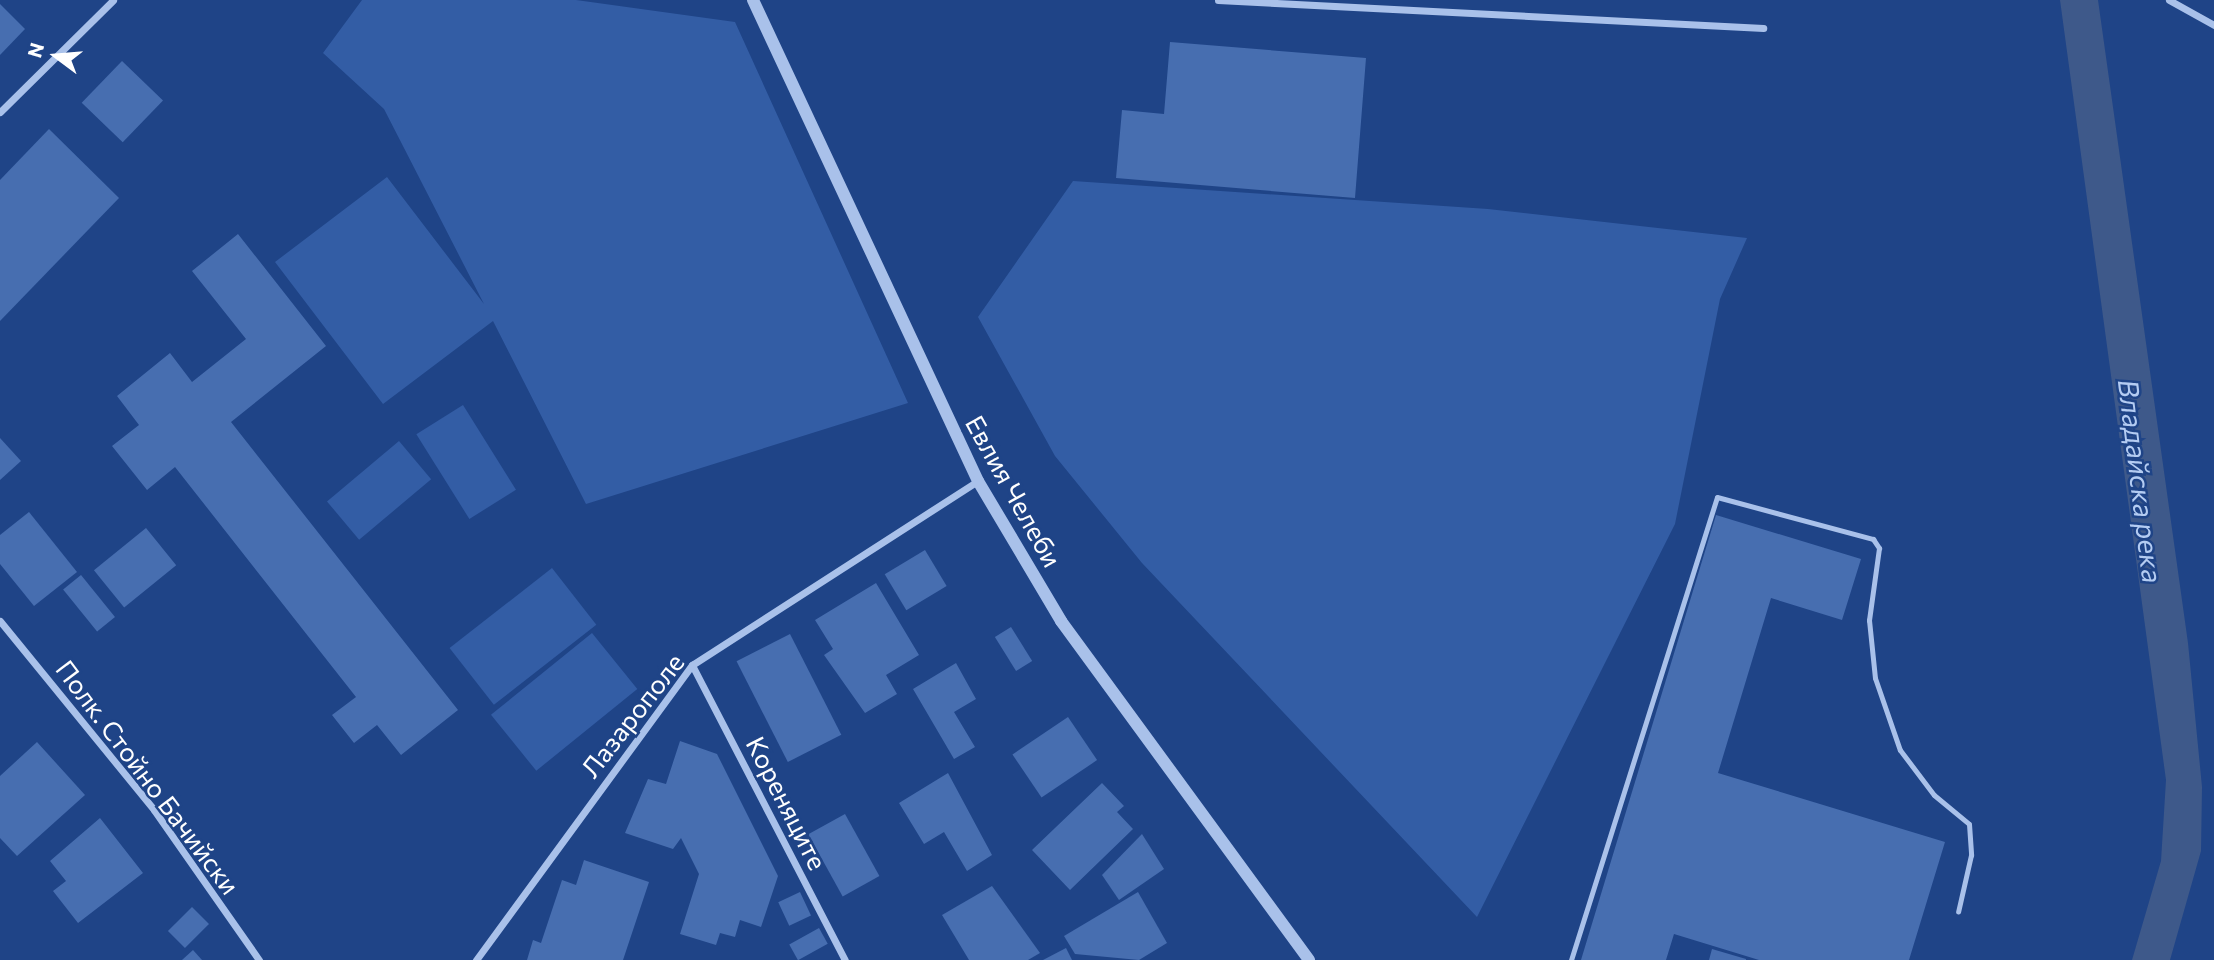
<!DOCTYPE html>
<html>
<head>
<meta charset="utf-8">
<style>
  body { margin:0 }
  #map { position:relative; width:2214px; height:960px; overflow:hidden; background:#1f4487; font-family:Commissioner,sans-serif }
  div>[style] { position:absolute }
  .green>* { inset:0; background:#335da5; transform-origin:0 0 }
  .water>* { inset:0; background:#3e598a }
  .building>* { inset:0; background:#476eb0; transform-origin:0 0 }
  .service>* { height:5px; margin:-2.5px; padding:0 2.5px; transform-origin:2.5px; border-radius:2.5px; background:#a9c1ea }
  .minor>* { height:7px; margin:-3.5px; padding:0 3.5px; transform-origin:3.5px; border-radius:3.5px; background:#a9c1ea }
  .tertiary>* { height:12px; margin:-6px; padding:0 6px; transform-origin:6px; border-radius:6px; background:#a9c1ea }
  span { translate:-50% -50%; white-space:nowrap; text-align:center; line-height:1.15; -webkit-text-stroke:5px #1f4487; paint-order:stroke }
  .street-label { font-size:26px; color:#fff }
  .water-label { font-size:28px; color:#b4ccf2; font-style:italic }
  .north { position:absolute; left:21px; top:21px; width:70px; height:70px; -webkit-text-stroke:5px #1f4487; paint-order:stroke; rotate:286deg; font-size:19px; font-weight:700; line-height:28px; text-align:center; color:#fff }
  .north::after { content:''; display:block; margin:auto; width:24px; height:32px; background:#fff; clip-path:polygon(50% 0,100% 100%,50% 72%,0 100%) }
</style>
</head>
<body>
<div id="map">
  <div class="green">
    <i style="clip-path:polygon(362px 0,576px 0,735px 22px,908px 403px,586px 504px,493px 321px,383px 404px,275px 262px,387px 177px,484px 304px,384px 109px,323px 53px)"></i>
    <i style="clip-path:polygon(1073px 181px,1488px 209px,1747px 238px,1720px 299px,1675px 524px,1477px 917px,1142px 563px,1055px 456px,978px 317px)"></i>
    <i style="left:463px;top:405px;width:100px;height:55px;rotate:58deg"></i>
    <i style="left:399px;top:441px;width:50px;height:94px;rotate:50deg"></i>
    <i style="left:552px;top:568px;width:72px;height:130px;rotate:52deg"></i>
    <i style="left:592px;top:633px;width:72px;height:130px;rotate:51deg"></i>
  </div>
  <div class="water">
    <i style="clip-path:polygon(2060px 0,2098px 0,2188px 643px,2202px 787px,2201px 851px,2170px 960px,2132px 960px,2161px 861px,2166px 780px)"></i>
  </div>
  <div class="building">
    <i style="clip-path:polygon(0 4px,25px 29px,0 55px)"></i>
    <i style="clip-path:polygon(1170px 42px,1366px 58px,1355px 198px,1116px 178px,1122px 110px,1164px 114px)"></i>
    <i style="left:122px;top:61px;width:57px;height:58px;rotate:44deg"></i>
    <i style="clip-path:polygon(49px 129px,119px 198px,0 321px,0 180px)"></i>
    <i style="clip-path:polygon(238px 234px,326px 346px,231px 422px,458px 710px,401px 755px,377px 725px,354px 743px,332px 715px,356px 697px,175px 467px,147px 490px,112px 446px,139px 425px,117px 396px,170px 353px,192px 382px,246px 339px,192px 271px)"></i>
    <i style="clip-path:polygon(0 438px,21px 461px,0 480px)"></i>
    <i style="clip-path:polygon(29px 512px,77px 572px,34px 606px,0 564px,0 535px)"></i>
    <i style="clip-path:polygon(1716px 515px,1861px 559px,1842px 620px,1771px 598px,1718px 773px,1945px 842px,1909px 960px,1759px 960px,1674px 934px,1666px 960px,1581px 960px)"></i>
    <i style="left:146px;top:528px;width:48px;height:67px;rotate:51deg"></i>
    <i style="left:925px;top:550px;width:42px;height:47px;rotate:59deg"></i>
    <i style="left:81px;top:575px;width:54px;height:23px;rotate:51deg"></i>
    <i style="clip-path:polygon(876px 583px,919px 655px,886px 675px,897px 694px,865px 713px,824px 655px,833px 649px,815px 620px)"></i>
    <i style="left:1011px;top:627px;width:40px;height:19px;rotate:58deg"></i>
    <i style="left:790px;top:634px;width:113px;height:60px;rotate:63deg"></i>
    <i style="clip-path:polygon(956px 663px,976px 699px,954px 712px,975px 747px,954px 759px,913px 689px)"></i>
    <i style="left:1068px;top:717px;width:52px;height:67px;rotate:56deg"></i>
    <i style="clip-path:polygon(680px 741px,717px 754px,778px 876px,761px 927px,740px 920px,735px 937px,720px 933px,716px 945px,680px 934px,699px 874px,681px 838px,673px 849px,625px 833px,648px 779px,666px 784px)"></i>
    <i style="clip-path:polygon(37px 742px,85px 795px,17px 856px,0 838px,0 776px)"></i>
    <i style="clip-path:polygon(948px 773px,992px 855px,967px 871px,944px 832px,924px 844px,899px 803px)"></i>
    <i style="clip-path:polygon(1102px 783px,1124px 806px,1117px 812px,1133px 829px,1070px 890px,1032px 850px)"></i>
    <i style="left:845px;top:814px;width:71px;height:42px;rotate:61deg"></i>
    <i style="clip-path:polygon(100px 818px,143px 873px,78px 923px,53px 891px,66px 881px,50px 861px)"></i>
    <i style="clip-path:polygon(1142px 834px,1164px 869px,1119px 900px,1102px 875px)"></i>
    <i style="clip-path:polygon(584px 860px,649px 882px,623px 960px,527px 960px,533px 940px,541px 943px,562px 880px,576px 885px)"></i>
    <i style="clip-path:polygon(992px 886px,1040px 953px,1028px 960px,969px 960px,942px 915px)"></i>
    <i style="left:800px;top:892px;width:26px;height:24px;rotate:65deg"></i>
    <i style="clip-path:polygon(1138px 892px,1167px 943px,1139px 960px,1075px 954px,1064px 936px)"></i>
    <i style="left:192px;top:907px;width:24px;height:34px;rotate:45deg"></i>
    <i style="left:819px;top:928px;width:18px;height:34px;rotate:61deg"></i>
    <i style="clip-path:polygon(1066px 948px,1072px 960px,1043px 960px)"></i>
    <i style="clip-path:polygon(1712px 949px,1746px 959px,1746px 960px,1709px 960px)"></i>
    <i style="clip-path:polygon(193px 950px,202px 960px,182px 960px)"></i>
  </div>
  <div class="service">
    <i style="left:1571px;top:960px;width:485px;rotate:-72.5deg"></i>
    <i style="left:1717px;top:497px;width:162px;rotate:15.1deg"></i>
    <i style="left:1873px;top:539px;width:11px;rotate:56deg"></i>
    <i style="left:1879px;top:548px;width:73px;rotate:97.9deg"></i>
    <i style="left:1869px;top:620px;width:58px;rotate:84.1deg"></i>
    <i style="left:1875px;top:678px;width:76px;rotate:70.9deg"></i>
    <i style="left:1900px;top:750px;width:56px;rotate:52.9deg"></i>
    <i style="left:1934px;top:795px;width:45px;rotate:39.6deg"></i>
    <i style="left:1969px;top:824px;width:31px;rotate:86deg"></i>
    <i style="left:1971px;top:855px;width:58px;rotate:102.8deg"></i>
  </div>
  <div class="minor">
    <i style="left:1218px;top:0;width:546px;rotate:2.94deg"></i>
    <i style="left:2169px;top:0;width:51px;rotate:29.1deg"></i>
    <i style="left:0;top:112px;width:159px;rotate:-44.7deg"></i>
    <i style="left:0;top:621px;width:244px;rotate:50.8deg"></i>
    <i style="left:154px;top:810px;width:183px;rotate:55deg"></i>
    <i style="left:692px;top:665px;width:332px;rotate:62.6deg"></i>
    <i style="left:476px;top:960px;width:366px;rotate:-53.8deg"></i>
    <i style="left:692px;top:665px;width:340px;rotate:-32.8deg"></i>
  </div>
  <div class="tertiary">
    <i style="left:753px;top:0;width:531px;rotate:64.93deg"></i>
    <i style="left:978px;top:481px;width:163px;rotate:59.3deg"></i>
    <i style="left:1061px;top:621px;width:420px;rotate:53.8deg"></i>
  </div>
  <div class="street-label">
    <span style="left:1014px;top:491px;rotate:61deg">Евлия Челеби</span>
    <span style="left:632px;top:715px;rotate:-52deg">Лазарополе</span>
    <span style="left:148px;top:777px;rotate:53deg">Полк. Стойно Бачийски</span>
    <span style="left:787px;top:803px;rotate:63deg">Кореняците</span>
  </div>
  <div class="water-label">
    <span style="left:2141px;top:481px;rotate:83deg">Владайска река</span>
  </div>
  <div class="north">N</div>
</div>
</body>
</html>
